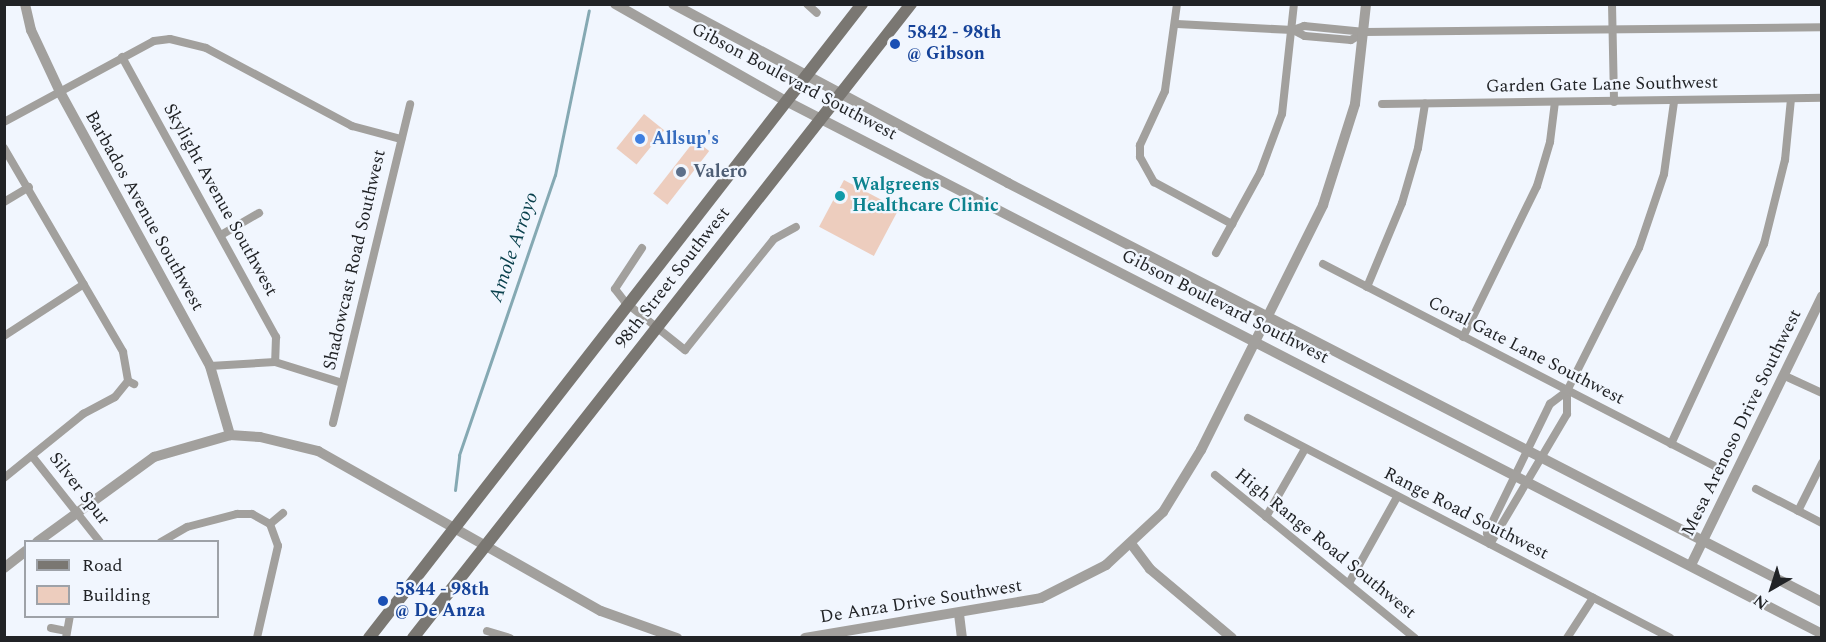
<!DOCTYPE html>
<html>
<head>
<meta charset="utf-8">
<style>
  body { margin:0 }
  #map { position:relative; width:1826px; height:642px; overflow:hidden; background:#f1f6fe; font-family:Spectral,serif }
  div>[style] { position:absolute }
  .stream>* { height:3px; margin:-1.5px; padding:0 1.5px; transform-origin:1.5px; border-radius:1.5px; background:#85a9b3 }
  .building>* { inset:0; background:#edcdbe; transform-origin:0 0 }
  .minor>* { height:8px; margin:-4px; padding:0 4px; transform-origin:4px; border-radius:4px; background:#a2a09d }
  .tertiary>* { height:10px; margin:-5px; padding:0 5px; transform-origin:5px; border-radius:5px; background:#a2a09d }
  .secondary>* { height:12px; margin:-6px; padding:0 6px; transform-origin:6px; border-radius:6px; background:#7a7772 }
  .dots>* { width:16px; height:16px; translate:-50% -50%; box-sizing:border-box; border:3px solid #f1f6fe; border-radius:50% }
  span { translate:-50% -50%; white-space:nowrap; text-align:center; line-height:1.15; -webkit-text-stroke:4.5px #f1f6fe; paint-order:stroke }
  .transit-label { font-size:18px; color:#164399; font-weight:700 }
  .left { translate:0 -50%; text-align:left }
  .street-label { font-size:18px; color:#212326 }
  .shop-label { font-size:18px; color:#366cbe; font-weight:700 }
  .service-label { font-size:18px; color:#4e5e75; font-weight:700 }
  .culture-label { font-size:18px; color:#0d838f; font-weight:700 }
  .water-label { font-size:20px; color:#0a414d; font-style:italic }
  .frame { position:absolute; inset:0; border:6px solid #212326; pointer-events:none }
  .legend { position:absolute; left:24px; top:540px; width:195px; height:78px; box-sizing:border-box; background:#f1f6fe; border:2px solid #9ea2a8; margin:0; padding:8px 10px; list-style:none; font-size:18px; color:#212326 }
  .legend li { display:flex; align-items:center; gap:12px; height:30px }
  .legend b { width:30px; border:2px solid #9ea2a8 }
  .north { position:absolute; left:1742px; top:558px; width:60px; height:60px; -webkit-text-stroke:4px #f1f6fe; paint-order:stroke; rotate:219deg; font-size:16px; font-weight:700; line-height:24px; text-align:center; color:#212326 }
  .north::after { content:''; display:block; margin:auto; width:21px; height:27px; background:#212326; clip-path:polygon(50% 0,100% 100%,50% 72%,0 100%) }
</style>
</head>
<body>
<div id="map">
  <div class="stream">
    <i style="left:455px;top:490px;width:35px;rotate:-83deg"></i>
    <i style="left:459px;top:455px;width:296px;rotate:-71.1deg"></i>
    <i style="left:555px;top:175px;width:168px;rotate:-78.4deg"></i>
  </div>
  <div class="building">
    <i style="left:644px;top:114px;width:26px;height:44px;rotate:39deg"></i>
    <i style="left:695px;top:140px;width:18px;height:68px;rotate:38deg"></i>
    <i style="left:844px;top:180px;width:62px;height:53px;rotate:28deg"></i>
  </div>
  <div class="minor">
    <i style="left:807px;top:4px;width:13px;rotate:42deg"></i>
    <i style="left:1177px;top:4px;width:88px;rotate:97.9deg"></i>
    <i style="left:1165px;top:91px;width:60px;rotate:114.8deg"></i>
    <i style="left:1140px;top:145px;width:12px;rotate:90deg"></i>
    <i style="left:1140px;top:157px;width:29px;rotate:61deg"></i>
    <i style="left:1154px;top:182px;width:89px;rotate:28.3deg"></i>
    <i style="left:1612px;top:4px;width:98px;rotate:88.8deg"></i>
    <i style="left:1177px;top:24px;width:116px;rotate:3deg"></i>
    <i style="left:1293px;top:30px;width:13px;rotate:27deg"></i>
    <i style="left:1305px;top:36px;width:46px;rotate:5deg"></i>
    <i style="left:1351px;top:40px;width:16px;rotate:-30deg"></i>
    <i style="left:1293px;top:30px;width:12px;rotate:-20deg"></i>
    <i style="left:1304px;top:26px;width:61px;rotate:5.6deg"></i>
    <i style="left:1365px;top:32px;width:457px;rotate:-0.6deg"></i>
    <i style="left:122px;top:57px;width:320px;rotate:61.2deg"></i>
    <i style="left:276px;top:337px;width:25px;rotate:92deg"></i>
    <i style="left:1382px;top:104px;width:440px;rotate:-0.8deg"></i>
    <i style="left:4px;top:122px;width:170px;rotate:-28.4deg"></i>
    <i style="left:154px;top:41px;width:16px;rotate:-7deg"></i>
    <i style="left:170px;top:39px;width:37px;rotate:14deg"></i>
    <i style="left:206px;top:48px;width:166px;rotate:28.1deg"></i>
    <i style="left:352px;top:126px;width:51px;rotate:14.9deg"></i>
    <i style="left:4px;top:148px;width:236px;rotate:59.7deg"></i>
    <i style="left:123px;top:352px;width:29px;rotate:80deg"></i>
    <i style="left:128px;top:381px;width:7px;rotate:27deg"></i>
    <i style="left:4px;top:202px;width:29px;rotate:-31deg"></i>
    <i style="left:221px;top:235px;width:44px;rotate:-30.1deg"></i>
    <i style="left:642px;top:248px;width:49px;rotate:123.4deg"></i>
    <i style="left:615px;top:289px;width:16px;rotate:52deg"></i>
    <i style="left:625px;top:302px;width:77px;rotate:38.7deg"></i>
    <i style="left:685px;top:350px;width:142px;rotate:-51.3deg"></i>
    <i style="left:774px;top:239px;width:25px;rotate:-29deg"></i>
    <i style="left:1216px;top:253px;width:91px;rotate:-61.2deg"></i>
    <i style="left:1260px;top:173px;width:63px;rotate:-69.6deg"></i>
    <i style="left:1282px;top:114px;width:111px;rotate:-83.8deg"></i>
    <i style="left:1323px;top:264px;width:441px;rotate:27.3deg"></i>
    <i style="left:1367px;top:287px;width:91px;rotate:-67.4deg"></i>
    <i style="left:1402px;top:203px;width:57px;rotate:-73.8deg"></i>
    <i style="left:1418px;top:148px;width:45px;rotate:-81deg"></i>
    <i style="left:4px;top:336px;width:95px;rotate:-33deg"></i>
    <i style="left:1463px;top:337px;width:168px;rotate:-63.9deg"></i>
    <i style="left:1537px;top:186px;width:46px;rotate:-73.5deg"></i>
    <i style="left:1550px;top:142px;width:40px;rotate:-82.9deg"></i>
    <i style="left:210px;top:366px;width:65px;rotate:-3.5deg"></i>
    <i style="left:275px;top:362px;width:70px;rotate:17.4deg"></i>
    <i style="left:1785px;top:376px;width:41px;rotate:24.7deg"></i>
    <i style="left:1567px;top:391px;width:23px;rotate:90deg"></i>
    <i style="left:1567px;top:414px;width:151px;rotate:120.6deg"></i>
    <i style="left:1490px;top:544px;width:11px;rotate:-105deg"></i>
    <i style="left:1487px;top:533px;width:144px;rotate:-64deg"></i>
    <i style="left:1550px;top:404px;width:21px;rotate:-37deg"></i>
    <i style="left:1567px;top:391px;width:160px;rotate:-63.3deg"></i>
    <i style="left:1639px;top:248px;width:78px;rotate:-71.3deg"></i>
    <i style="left:1664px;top:174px;width:73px;rotate:-82.1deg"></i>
    <i style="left:1248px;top:418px;width:476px;rotate:27.5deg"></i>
    <i style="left:333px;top:423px;width:328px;rotate:-76.4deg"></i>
    <i style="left:1671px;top:444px;width:221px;rotate:-65.1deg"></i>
    <i style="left:1764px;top:244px;width:87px;rotate:-76deg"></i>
    <i style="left:1785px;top:160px;width:61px;rotate:-84.4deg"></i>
    <i style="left:32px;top:456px;width:110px;rotate:51.7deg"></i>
    <i style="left:1215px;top:475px;width:258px;rotate:39.2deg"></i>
    <i style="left:4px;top:478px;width:102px;rotate:-39deg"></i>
    <i style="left:83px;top:414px;width:36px;rotate:-28deg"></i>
    <i style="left:115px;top:397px;width:21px;rotate:-51deg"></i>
    <i style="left:1756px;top:489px;width:74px;rotate:27.3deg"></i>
    <i style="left:1798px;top:511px;width:54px;rotate:-63.4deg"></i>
    <i style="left:1266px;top:517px;width:78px;rotate:-60.2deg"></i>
    <i style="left:270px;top:524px;width:17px;rotate:-40deg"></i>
    <i style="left:161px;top:542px;width:30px;rotate:-30deg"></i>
    <i style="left:187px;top:527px;width:52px;rotate:-14.6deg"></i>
    <i style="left:237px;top:514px;width:15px"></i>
    <i style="left:252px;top:514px;width:21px;rotate:29deg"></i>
    <i style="left:270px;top:524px;width:23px;rotate:70deg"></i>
    <i style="left:278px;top:546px;width:94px;rotate:102.9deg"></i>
    <i style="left:1349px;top:583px;width:98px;rotate:-60.8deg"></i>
    <i style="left:51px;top:628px;width:15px;rotate:11deg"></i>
    <i style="left:487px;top:631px;width:24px;rotate:17deg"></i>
    <i style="left:66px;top:638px;width:22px;rotate:-80deg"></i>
    <i style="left:1567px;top:638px;width:48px;rotate:-57deg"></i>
  </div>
  <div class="tertiary">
    <i style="left:25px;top:4px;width:27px;rotate:77deg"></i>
    <i style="left:31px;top:30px;width:68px;rotate:64.9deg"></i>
    <i style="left:60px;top:92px;width:312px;rotate:61.3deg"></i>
    <i style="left:210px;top:366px;width:72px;rotate:73.8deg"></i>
    <i style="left:615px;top:4px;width:197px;rotate:29.6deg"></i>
    <i style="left:786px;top:101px;width:1165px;rotate:27.22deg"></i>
    <i style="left:673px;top:4px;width:380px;rotate:28.1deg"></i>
    <i style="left:1008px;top:183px;width:916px;rotate:27.24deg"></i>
    <i style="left:37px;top:542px;width:145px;rotate:-36deg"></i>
    <i style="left:154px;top:457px;width:79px;rotate:-16.1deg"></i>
    <i style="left:230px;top:435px;width:30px;rotate:4deg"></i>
    <i style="left:260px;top:437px;width:60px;rotate:13.6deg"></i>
    <i style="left:318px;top:451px;width:325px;rotate:29.5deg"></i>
    <i style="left:601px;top:611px;width:81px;rotate:19.6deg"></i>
    <i style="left:1132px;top:545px;width:30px;rotate:53deg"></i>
    <i style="left:1150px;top:569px;width:107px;rotate:40.1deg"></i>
    <i style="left:1691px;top:565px;width:299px;rotate:-64deg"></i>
    <i style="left:4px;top:568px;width:28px;rotate:-38deg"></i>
    <i style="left:959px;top:614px;width:24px;rotate:83deg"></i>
    <i style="left:805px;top:638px;width:239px;rotate:-9.6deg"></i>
    <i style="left:1041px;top:598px;width:73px;rotate:-26.9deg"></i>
    <i style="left:1106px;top:565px;width:78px;rotate:-42.9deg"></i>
    <i style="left:1163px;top:512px;width:73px;rotate:-58.5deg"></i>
    <i style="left:1201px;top:450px;width:274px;rotate:-63.5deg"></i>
    <i style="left:1323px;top:205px;width:106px;rotate:-72.4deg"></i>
    <i style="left:1355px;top:104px;width:101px;rotate:-83.7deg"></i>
  </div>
  <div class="secondary">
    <i style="left:369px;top:638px;width:803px;rotate:-52.13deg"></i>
    <i style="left:413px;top:638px;width:806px;rotate:-51.85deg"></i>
  </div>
  <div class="dots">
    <i style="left:895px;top:44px;background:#1a4fb4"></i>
    <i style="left:640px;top:139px;background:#3f7fe0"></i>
    <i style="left:681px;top:172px;background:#5c6f8a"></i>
    <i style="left:840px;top:196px;background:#0f9aa8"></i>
    <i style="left:383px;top:601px;background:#1a4fb4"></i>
  </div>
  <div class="transit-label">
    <span class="left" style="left:907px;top:44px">5842 - 98th<br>@ Gibson</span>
    <span class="left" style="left:395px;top:601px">5844 - 98th<br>@ De Anza</span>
  </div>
  <div class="street-label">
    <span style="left:794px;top:82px;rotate:28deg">Gibson Boulevard Southwest</span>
    <span style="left:1602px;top:85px;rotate:-1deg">Garden Gate Lane Southwest</span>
    <span style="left:220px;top:200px;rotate:61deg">Skylight Avenue Southwest</span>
    <span style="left:144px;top:211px;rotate:61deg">Barbados Avenue Southwest</span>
    <span style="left:355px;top:260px;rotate:-77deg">Shadowcast Road Southwest</span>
    <span style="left:673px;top:278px;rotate:-52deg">98th Street Southwest</span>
    <span style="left:1225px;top:307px;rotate:27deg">Gibson Boulevard Southwest</span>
    <span style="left:1526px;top:351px;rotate:27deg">Coral Gate Lane Southwest</span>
    <span style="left:1742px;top:423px;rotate:-64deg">Mesa Arenoso Drive Southwest</span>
    <span style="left:79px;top:489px;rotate:52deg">Silver Spur</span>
    <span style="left:1466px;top:514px;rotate:27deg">Range Road Southwest</span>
    <span style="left:1325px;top:544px;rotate:39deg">High Range Road Southwest</span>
    <span style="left:921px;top:602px;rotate:-9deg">De Anza Drive Southwest</span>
  </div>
  <div class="shop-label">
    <span class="left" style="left:652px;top:139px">Allsup's</span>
  </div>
  <div class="service-label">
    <span class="left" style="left:693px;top:172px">Valero</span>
  </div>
  <div class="culture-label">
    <span class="left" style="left:852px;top:196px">Walgreens<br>Healthcare Clinic</span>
  </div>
  <div class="water-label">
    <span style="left:514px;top:247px;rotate:-71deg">Amole Arroyo</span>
  </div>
  <div class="frame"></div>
  <ul class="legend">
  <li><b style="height:8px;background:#7a7772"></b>Road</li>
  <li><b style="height:16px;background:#edcdbe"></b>Building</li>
  </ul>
  <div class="north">N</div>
</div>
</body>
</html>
